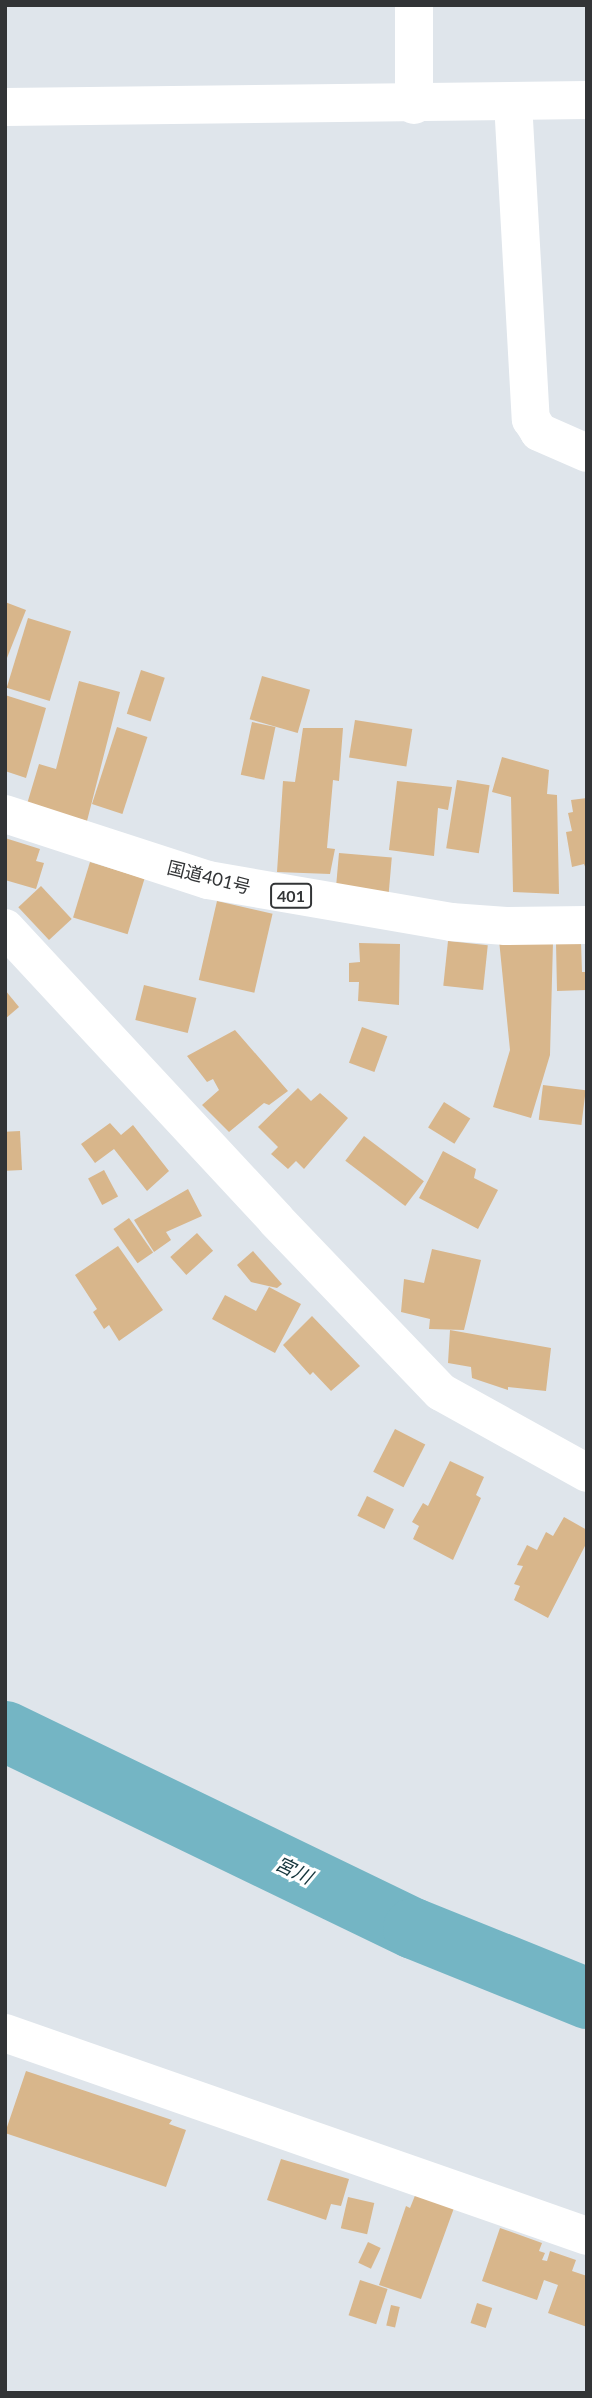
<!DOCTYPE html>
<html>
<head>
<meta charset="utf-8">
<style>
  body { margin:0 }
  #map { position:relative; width:592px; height:2398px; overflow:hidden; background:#dfe5eb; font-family:Lato,"Noto Sans JP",sans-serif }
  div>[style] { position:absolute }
  .river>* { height:61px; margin:-30.5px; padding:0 30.5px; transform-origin:30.5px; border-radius:30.5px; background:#74b5c4 }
  .building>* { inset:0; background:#d8b68b; transform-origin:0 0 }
  .minor>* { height:38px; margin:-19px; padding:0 19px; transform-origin:19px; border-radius:19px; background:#fff }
  .tertiary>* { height:38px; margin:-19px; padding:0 19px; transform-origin:19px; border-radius:19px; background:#fff }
  .trunk>* { height:38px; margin:-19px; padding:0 19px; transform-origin:19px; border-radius:19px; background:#fff }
  span { translate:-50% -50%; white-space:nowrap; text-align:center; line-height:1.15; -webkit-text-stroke:6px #fff; paint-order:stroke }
  .shield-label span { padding:2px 5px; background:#fff; border:2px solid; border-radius:5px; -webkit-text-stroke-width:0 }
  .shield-label { font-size:16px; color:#323436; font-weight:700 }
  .street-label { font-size:18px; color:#323436 }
  .water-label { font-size:19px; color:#15353c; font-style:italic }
  .frame { position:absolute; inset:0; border:7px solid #323436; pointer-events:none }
</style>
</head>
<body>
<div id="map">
  <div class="river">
    <i style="left:5px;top:1731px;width:453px;rotate:25.8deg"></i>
    <i style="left:413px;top:1928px;width:188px;rotate:21.9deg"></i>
  </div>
  <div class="building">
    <i style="clip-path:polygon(5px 602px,26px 610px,5px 663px)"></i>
    <i style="left:28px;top:618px;width:45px;height:73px;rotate:17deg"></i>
    <i style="left:141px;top:670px;width:25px;height:46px;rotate:18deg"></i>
    <i style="left:262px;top:676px;width:50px;height:45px;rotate:16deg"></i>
    <i style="clip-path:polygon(79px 681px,120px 692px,87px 821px,27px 804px,39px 764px,56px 769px)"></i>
    <i style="clip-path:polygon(5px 695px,46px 708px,26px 778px,5px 771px)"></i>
    <i style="left:355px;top:720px;width:58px;height:38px;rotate:9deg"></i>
    <i style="left:252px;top:722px;width:24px;height:54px;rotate:12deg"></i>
    <i style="left:117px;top:727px;width:32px;height:81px;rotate:18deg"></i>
    <i style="clip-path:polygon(303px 728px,343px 728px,339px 781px,333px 780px,327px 848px,335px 849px,330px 874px,277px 872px,283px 781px,295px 782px)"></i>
    <i style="clip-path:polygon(502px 757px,549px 770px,547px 794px,557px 795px,559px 894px,513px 892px,511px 797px,492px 792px)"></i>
    <i style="left:457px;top:780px;width:33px;height:69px;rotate:9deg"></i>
    <i style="clip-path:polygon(397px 781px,452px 787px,448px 810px,438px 808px,434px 856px,389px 850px)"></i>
    <i style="clip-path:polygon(587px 798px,587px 869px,586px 869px,584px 864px,572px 867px,566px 832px,572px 831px,568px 813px,573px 812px,571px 800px)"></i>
    <i style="clip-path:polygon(5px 838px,40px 849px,36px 861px,44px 863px,36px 889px,5px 880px)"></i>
    <i style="left:339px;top:853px;width:53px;height:36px;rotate:5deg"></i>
    <i style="left:90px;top:862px;width:57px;height:58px;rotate:17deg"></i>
    <i style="left:41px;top:886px;width:45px;height:31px;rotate:47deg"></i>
    <i style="left:217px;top:901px;width:57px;height:81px;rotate:13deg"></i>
    <i style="clip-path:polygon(499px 940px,553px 942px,550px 1055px,531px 1118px,493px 1107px,510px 1050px)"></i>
    <i style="left:448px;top:941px;width:40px;height:45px;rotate:6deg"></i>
    <i style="clip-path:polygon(581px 942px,582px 972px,587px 972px,587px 990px,557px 991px,556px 943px)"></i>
    <i style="clip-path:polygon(359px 943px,400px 944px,399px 1005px,358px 1001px,359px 982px,349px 982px,349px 963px,360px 962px)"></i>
    <i style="left:144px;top:985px;width:54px;height:36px;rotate:14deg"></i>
    <i style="clip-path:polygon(5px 990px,19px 1007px,5px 1019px)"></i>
    <i style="left:362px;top:1027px;width:27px;height:38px;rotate:20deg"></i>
    <i style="clip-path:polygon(235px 1030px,288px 1091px,269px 1105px,264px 1103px,229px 1132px,202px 1105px,219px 1090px,213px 1079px,207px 1082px,187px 1056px)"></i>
    <i style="left:543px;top:1085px;width:43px;height:35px;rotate:7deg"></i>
    <i style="clip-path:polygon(298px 1088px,311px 1101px,320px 1093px,348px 1118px,304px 1169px,296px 1161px,288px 1169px,271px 1154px,278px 1147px,258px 1127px)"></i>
    <i style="left:444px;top:1102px;width:31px;height:30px;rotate:32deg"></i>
    <i style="clip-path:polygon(110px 1123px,121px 1135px,133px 1125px,169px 1171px,147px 1191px,114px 1149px,95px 1163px,81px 1144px)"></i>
    <i style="left:20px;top:1131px;width:39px;height:15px;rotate:87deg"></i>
    <i style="left:364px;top:1136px;width:75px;height:31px;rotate:37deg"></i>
    <i style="clip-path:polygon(443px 1151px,476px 1169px,474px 1178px,498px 1190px,478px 1229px,419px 1198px)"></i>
    <i style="left:104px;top:1170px;width:30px;height:18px;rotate:62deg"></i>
    <i style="clip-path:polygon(188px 1189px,202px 1216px,166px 1232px,171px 1240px,154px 1252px,134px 1220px)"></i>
    <i style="left:129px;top:1218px;width:42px;height:19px;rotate:55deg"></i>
    <i style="left:197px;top:1233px;width:24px;height:36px;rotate:48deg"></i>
    <i style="clip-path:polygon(118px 1246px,163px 1310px,119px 1341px,109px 1325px,104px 1329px,93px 1312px,97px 1309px,75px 1275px)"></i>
    <i style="clip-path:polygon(432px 1249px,481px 1260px,464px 1330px,429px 1329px,430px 1319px,401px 1312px,404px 1279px,424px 1283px)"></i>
    <i style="clip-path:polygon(253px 1251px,282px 1284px,277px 1288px,251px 1282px,237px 1265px)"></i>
    <i style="clip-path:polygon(269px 1287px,301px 1304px,275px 1353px,212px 1319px,225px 1295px,256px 1311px)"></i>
    <i style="clip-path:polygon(312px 1316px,360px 1366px,331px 1391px,313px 1372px,310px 1375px,283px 1345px)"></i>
    <i style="clip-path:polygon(450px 1330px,551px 1348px,546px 1391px,508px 1387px,508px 1390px,472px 1378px,471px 1367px,448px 1363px)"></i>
    <i style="left:395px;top:1429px;width:34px;height:48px;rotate:27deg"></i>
    <i style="clip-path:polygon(450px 1461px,484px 1477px,476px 1495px,481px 1498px,453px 1560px,413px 1539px,419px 1526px,412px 1522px,423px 1503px,428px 1506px)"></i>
    <i style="left:367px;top:1496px;width:30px;height:22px;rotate:26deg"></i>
    <i style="clip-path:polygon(564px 1517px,587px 1530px,587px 1542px,548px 1618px,514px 1600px,520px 1586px,514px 1584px,523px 1566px,517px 1565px,527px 1545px,537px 1550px,546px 1532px,553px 1536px)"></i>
    <i style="clip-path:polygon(26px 2071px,172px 2120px,169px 2124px,186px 2130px,166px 2187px,5px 2133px)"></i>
    <i style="clip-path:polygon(281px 2159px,349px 2179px,341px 2206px,331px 2204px,326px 2220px,267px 2200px)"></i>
    <i style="clip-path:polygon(416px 2193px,454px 2208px,421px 2299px,379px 2285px,406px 2206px,410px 2208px)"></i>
    <i style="left:348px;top:2197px;width:27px;height:32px;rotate:13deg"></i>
    <i style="clip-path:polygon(500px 2228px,542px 2243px,539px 2251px,545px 2253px,542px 2260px,547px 2261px,550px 2251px,576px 2260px,572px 2271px,587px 2276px,587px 2327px,548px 2313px,558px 2285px,544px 2280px,537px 2300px,482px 2281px)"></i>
    <i style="left:368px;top:2242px;width:14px;height:23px;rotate:25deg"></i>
    <i style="left:360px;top:2280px;width:29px;height:37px;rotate:18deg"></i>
    <i style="left:477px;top:2303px;width:16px;height:21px;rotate:18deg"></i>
    <i style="left:391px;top:2305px;width:9px;height:21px;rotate:13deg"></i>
  </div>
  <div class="minor">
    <i style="left:513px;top:102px;width:318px;rotate:86.8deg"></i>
    <i style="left:531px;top:419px;width:15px;rotate:58deg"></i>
    <i style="left:539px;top:432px;width:52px;rotate:23.6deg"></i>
    <i style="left:414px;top:105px;width:100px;rotate:-90deg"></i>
    <i style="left:5px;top:2033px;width:616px;rotate:19.23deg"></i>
  </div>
  <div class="tertiary">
    <i style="left:5px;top:107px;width:582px;rotate:-0.69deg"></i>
    <i style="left:5px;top:928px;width:398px;rotate:47.1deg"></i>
    <i style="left:276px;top:1220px;width:238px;rotate:46.2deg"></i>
    <i style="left:441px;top:1392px;width:167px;rotate:29deg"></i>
  </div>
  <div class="trunk">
    <i style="left:5px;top:814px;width:213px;rotate:18deg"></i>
    <i style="left:208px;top:880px;width:247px;rotate:9.8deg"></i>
    <i style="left:451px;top:922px;width:55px;rotate:4.2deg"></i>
    <i style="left:506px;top:926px;width:81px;rotate:-0.7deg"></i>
  </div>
  <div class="shield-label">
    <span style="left:291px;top:896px">401</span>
  </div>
  <div class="street-label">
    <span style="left:209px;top:877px;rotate:14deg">国道401号</span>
  </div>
  <div class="water-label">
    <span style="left:294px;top:1870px;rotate:26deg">宮川</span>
  </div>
  <div class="frame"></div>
</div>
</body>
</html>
